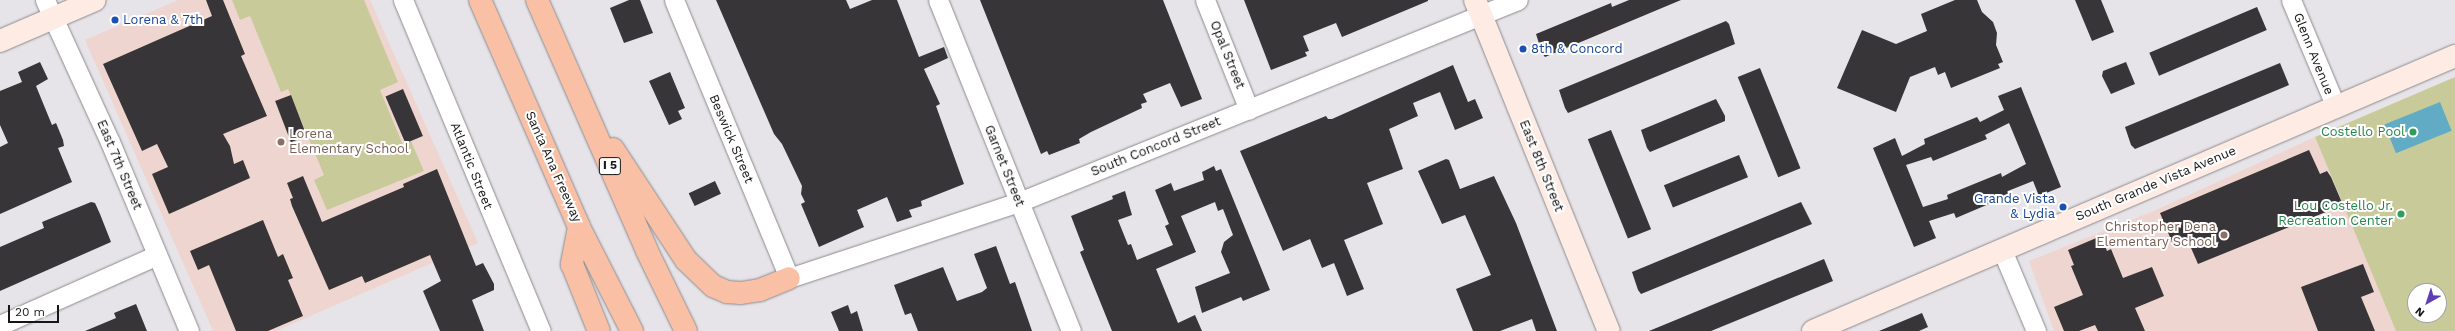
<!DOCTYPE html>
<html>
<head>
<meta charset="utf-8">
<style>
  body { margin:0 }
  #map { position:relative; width:2455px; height:331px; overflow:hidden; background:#e6e4e8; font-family:"Work Sans",sans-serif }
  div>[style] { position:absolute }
  .education>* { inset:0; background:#efd5d0 }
  .green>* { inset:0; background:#c8cb99 }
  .water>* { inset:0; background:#62abc5; transform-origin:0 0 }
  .building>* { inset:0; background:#373538; transform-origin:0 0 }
  .roads { filter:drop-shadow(0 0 1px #8c8a8e) drop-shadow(0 0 1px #8c8a8e) }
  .street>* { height:19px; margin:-9.5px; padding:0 9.5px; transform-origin:9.5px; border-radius:9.5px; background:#fff }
  .secondary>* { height:22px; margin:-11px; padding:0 11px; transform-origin:11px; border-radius:11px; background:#feece4 }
  .highway>* { height:22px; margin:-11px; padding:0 11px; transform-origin:11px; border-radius:11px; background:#fac0a6 }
  .dots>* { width:11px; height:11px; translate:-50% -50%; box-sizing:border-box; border:2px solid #fff; border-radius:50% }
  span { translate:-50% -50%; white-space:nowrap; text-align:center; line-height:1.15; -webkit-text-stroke:4px #fff; paint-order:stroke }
  .shield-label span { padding:1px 3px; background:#fff; border:1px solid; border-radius:3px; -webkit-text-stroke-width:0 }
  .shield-label { font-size:12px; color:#171617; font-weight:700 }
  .transit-label { font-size:13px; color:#164399 }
  .left { translate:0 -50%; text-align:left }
  .right { translate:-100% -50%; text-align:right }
  .street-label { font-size:13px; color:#171617 }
  .leisure-label { font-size:13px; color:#27864d }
  .education-label { font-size:13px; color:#785e54 }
  .north { position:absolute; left:2407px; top:283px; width:40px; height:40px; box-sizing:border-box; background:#fff; border:1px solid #a2a2a2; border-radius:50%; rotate:219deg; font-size:11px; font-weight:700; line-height:16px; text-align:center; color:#171617 }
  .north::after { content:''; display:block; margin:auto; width:14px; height:18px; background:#5d3eb6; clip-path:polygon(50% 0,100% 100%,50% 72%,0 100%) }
  .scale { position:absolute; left:8px; top:305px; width:51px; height:18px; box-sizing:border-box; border:2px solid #171617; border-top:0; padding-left:5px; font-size:12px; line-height:14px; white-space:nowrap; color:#171617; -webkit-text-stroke:3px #fff; paint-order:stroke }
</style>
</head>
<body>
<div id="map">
  <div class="education">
    <i style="clip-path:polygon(178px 0,370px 0,478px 243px,276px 331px,213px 331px,85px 40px)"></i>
    <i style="clip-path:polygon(2315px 137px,2396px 331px,2054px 331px,2029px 261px,2156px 210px)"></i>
  </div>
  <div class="green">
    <i style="clip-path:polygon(232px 0,364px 0,398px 82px,380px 90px,403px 145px,411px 141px,424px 171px,327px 210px,314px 180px,324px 175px,288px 89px,281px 92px,250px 16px,240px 20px)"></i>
    <i style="clip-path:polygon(evenodd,2455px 77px,2455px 331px,2396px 331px,2315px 137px,2455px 77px,2415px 291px,2439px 291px,2439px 315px,2415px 315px,2415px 291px)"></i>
  </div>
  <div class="water">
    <i style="left:2440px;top:102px;width:31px;height:60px;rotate:68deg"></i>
  </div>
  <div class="building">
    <i style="clip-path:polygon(206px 0,223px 0,245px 54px,241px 56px,267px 116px,223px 134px,230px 146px,234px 164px,243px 160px,250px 178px,169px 214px,152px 174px,168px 167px,157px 144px,142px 151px,103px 64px,212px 16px)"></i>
    <i style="clip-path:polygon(629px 0,640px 0,653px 33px,624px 43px,610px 8px)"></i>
    <i style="clip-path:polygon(716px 0,846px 0,850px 9px,872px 0,897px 0,919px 57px,944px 47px,948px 58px,924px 69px,940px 104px,936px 106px,964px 184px,921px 201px,922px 206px,909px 210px,912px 217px,897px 222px,887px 197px,857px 210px,864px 227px,819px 247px,801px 204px,805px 202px,801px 194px,802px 186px,782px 144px,774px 134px)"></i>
    <i style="clip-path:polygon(980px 0,1163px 0,1202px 99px,1181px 107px,1170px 83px,1143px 94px,1147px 102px,1141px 104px,1142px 108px,1091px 132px,1079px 139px,1080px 143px,1049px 155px,1047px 151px,1041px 154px)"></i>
    <i style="clip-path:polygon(1244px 0,1428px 0,1428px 1px,1342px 37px,1336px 23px,1303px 36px,1309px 51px,1305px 52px,1307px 56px,1271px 70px)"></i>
    <i style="clip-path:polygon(1629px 0,1681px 0,1545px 57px,1542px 53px,1536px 34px,1611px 3px,1612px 7px)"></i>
    <i style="clip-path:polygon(1955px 0,1977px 0,1982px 12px,1993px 22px,1997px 33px,1996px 45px,2003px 62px,1998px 64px,2000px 68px,1951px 88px,1945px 72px,1938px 75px,1935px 67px,1910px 77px,1896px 112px,1837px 88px,1862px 30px,1896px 44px,1927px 31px,1921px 14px)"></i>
    <i style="clip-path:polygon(2075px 0,2101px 0,2114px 32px,2092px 41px)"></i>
    <i style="left:2257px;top:7px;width:25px;height:117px;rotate:67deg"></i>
    <i style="clip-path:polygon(1726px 21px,1729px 24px,1735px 44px,1568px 113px,1565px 108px,1559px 90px)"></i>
    <i style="clip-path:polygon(40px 62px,48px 79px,36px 86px,52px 125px,56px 123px,63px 140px,64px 146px,58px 148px,72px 182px,0 214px,0 147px,8px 143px,0 125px,0 91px,22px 82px,18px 72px)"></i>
    <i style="clip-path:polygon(2126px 62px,2135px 84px,2111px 94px,2102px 76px,2103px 71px)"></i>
    <i style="clip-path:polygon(2280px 63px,2289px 85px,2135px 149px,2131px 145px,2125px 127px)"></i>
    <i style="clip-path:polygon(1453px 65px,1468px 102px,1475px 99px,1483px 118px,1455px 130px,1440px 92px,1413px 103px,1418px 116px,1389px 129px,1403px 169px,1367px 183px,1383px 224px,1344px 240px,1364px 289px,1347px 296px,1334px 263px,1322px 268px,1310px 239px,1283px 251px,1240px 151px,1326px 116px,1328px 119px,1332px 119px)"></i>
    <i style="left:1760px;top:68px;width:108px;height:24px;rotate:68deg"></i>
    <i style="clip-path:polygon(670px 72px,685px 108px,678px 111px,682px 119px,669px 125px,649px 81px)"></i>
    <i style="clip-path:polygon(evenodd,2021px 87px,2061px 187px,2039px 196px,2033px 181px,2008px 191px,2010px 195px,1956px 218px,1954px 213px,1929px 221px,1936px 238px,1914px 247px,1873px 148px,1895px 138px,1902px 156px,1925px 144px,1924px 139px,1977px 117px,1980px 122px,2004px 110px,1998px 96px,2021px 87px,2009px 123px,2026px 164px,2002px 177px,2001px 173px,1947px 195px,1948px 199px,1923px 207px,1906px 165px,1931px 157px,1933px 161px,1987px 139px,1985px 135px,2009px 123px)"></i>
    <i style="left:403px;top:89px;width:51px;height:19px;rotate:67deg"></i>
    <i style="left:291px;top:95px;width:44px;height:17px;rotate:69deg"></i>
    <i style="clip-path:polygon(1716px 99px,1725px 116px,1725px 121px,1650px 152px,1647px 148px,1641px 130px)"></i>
    <i style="left:1611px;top:130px;width:107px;height:25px;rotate:68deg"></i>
    <i style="clip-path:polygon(2309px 150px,2320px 174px,2327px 171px,2331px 177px,2343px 205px,2198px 264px,2188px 241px,2174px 247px,2160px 213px)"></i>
    <i style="left:1739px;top:155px;width:24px;height:81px;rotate:68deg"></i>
    <i style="clip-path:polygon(1446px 159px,1449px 160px,1460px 189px,1494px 176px,1516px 223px,1557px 331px,1536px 331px,1532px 319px,1500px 331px,1473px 331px,1456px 289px,1491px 275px,1465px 215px,1442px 224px,1418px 171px)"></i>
    <i style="clip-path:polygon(1214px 166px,1216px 171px,1221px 169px,1270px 290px,1243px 301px,1241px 297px,1202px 313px,1195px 287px,1230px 273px,1221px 252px,1224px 242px,1233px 235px,1223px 209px,1218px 211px,1215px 202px,1181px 216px,1196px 252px,1156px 269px,1178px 323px,1195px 315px,1202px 331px,1112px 331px,1080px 252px,1084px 250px,1071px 216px,1113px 199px,1112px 196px,1125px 191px,1132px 215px,1118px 220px,1128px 245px,1131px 244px,1137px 260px,1173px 245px,1165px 226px,1169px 224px,1155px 190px,1171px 183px,1174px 191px,1204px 180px,1202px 172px)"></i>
    <i style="clip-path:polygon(437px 169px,476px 266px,483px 263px,494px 284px,494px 290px,472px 300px,484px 331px,440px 331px,423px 291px,441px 281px,430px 255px,365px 283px,362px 276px,329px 290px,292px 206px,290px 199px,293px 198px,287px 183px,303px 176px,322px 222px,404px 187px,403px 184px)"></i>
    <i style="left:715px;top:181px;width:14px;height:29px;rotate:65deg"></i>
    <i style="clip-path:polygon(91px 202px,95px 203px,100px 214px,111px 242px,0 291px,0 247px,44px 228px,42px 222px)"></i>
    <i style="clip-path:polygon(1801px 202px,1812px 224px,1641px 294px,1638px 290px,1632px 272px)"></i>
    <i style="clip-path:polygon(263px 220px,278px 257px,283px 254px,293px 278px,288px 280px,303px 316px,268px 331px,236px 331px,209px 265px,198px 270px,190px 251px)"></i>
    <i style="clip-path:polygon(2101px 236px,2107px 251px,2111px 249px,2123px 278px,2152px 267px,2164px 296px,2135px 308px,2145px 331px,2098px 331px,2095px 325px,2079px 331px,2064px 331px,2054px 307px,2083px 295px,2071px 266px,2074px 265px,2068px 250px)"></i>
    <i style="clip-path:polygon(996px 246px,1010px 284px,1015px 282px,1032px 331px,918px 331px,911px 313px,905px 315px,894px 285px,943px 267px,957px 301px,982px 292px,987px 288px,974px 254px)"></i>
    <i style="clip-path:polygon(1824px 259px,1833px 281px,1711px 331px,1649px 331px)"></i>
    <i style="clip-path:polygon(2363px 264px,2374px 292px,2361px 297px,2375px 331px,2318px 331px,2301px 287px)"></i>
    <i style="clip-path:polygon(136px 304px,147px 331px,85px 331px,116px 318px,114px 313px)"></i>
    <i style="clip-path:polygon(848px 305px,851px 314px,857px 311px,863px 331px,839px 331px,831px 312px)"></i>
    <i style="clip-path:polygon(1922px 313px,1928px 327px,1919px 331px,1879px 331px)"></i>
  </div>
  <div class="roads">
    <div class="street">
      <i style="left:45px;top:0;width:156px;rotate:65.4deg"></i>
      <i style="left:110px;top:142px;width:205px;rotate:67.3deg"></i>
      <i style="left:403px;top:0;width:359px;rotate:67.4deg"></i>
      <i style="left:674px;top:0;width:301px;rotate:67.5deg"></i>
      <i style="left:789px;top:278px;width:242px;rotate:-18.3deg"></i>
      <i style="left:1019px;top:202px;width:538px;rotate:-22.04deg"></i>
      <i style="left:938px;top:0;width:357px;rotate:68.1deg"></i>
      <i style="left:1205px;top:0;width:118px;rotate:68.2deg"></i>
      <i style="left:2291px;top:0;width:116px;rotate:67.2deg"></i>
      <i style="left:2002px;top:250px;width:88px;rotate:67.2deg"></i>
      <i style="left:0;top:325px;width:172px;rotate:-24deg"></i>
    </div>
    <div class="secondary">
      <i style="left:1475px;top:0;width:357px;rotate:68deg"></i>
      <i style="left:0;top:41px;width:103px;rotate:-23.3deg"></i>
      <i style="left:1813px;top:331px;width:698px;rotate:-23.19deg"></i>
    </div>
    <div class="highway">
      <i style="left:480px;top:0;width:248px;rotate:66.4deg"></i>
      <i style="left:579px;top:227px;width:117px;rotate:63deg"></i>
      <i style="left:537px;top:0;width:274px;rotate:66.3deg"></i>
      <i style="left:647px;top:251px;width:89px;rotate:64deg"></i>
      <i style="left:613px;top:149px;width:133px;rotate:56.7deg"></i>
      <i style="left:686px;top:260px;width:37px;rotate:44deg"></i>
      <i style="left:713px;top:286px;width:15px;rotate:23deg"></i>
      <i style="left:727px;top:292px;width:14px;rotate:4deg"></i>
      <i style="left:741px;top:293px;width:19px;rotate:-9deg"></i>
      <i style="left:760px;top:290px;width:31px;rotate:-22deg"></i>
      <i style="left:579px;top:227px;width:38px;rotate:101deg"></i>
      <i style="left:572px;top:264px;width:72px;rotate:68.1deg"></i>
    </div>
  </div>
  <div class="dots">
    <i style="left:115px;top:20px;background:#1a4fb4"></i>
    <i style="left:1523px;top:49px;background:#1a4fb4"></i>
    <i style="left:2413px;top:132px;background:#2e9e5b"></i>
    <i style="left:281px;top:142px;background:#8d6e63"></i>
    <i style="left:2063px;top:207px;background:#1a4fb4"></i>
    <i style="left:2401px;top:214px;background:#2e9e5b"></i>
    <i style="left:2224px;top:235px;background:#8d6e63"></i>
  </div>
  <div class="shield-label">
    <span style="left:610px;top:166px">I 5</span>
  </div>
  <div class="transit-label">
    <span class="left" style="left:123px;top:20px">Lorena &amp; 7th</span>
    <span class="left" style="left:1531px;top:49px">8th &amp; Concord</span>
    <span class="right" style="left:2055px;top:207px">Grande Vista<br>&amp; Lydia</span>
  </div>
  <div class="street-label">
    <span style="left:2313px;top:54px;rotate:68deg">Glenn Avenue</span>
    <span style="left:1227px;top:55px;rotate:68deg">Opal Street</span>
    <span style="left:731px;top:139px;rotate:67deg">Beswick Street</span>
    <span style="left:1156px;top:147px;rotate:-22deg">South Concord Street</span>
    <span style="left:119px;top:165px;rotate:67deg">East 7th Street</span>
    <span style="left:471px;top:166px;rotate:68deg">Atlantic Street</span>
    <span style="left:1004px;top:166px;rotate:68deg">Garnet Street</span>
    <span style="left:1541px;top:166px;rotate:68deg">East 8th Street</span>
    <span style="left:553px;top:167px;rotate:66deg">Santa Ana Freeway</span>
    <span style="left:2156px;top:184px;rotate:-23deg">South Grande Vista Avenue</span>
  </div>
  <div class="leisure-label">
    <span class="right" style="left:2405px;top:132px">Costello Pool</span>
    <span class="right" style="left:2393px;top:214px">Lou Costello Jr.<br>Recreation Center</span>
  </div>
  <div class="education-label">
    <span class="left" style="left:289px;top:142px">Lorena<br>Elementary School</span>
    <span class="right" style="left:2216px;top:235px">Christopher Dena<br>Elementary School</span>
  </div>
  <div class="north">N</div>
  <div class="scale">20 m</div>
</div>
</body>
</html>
